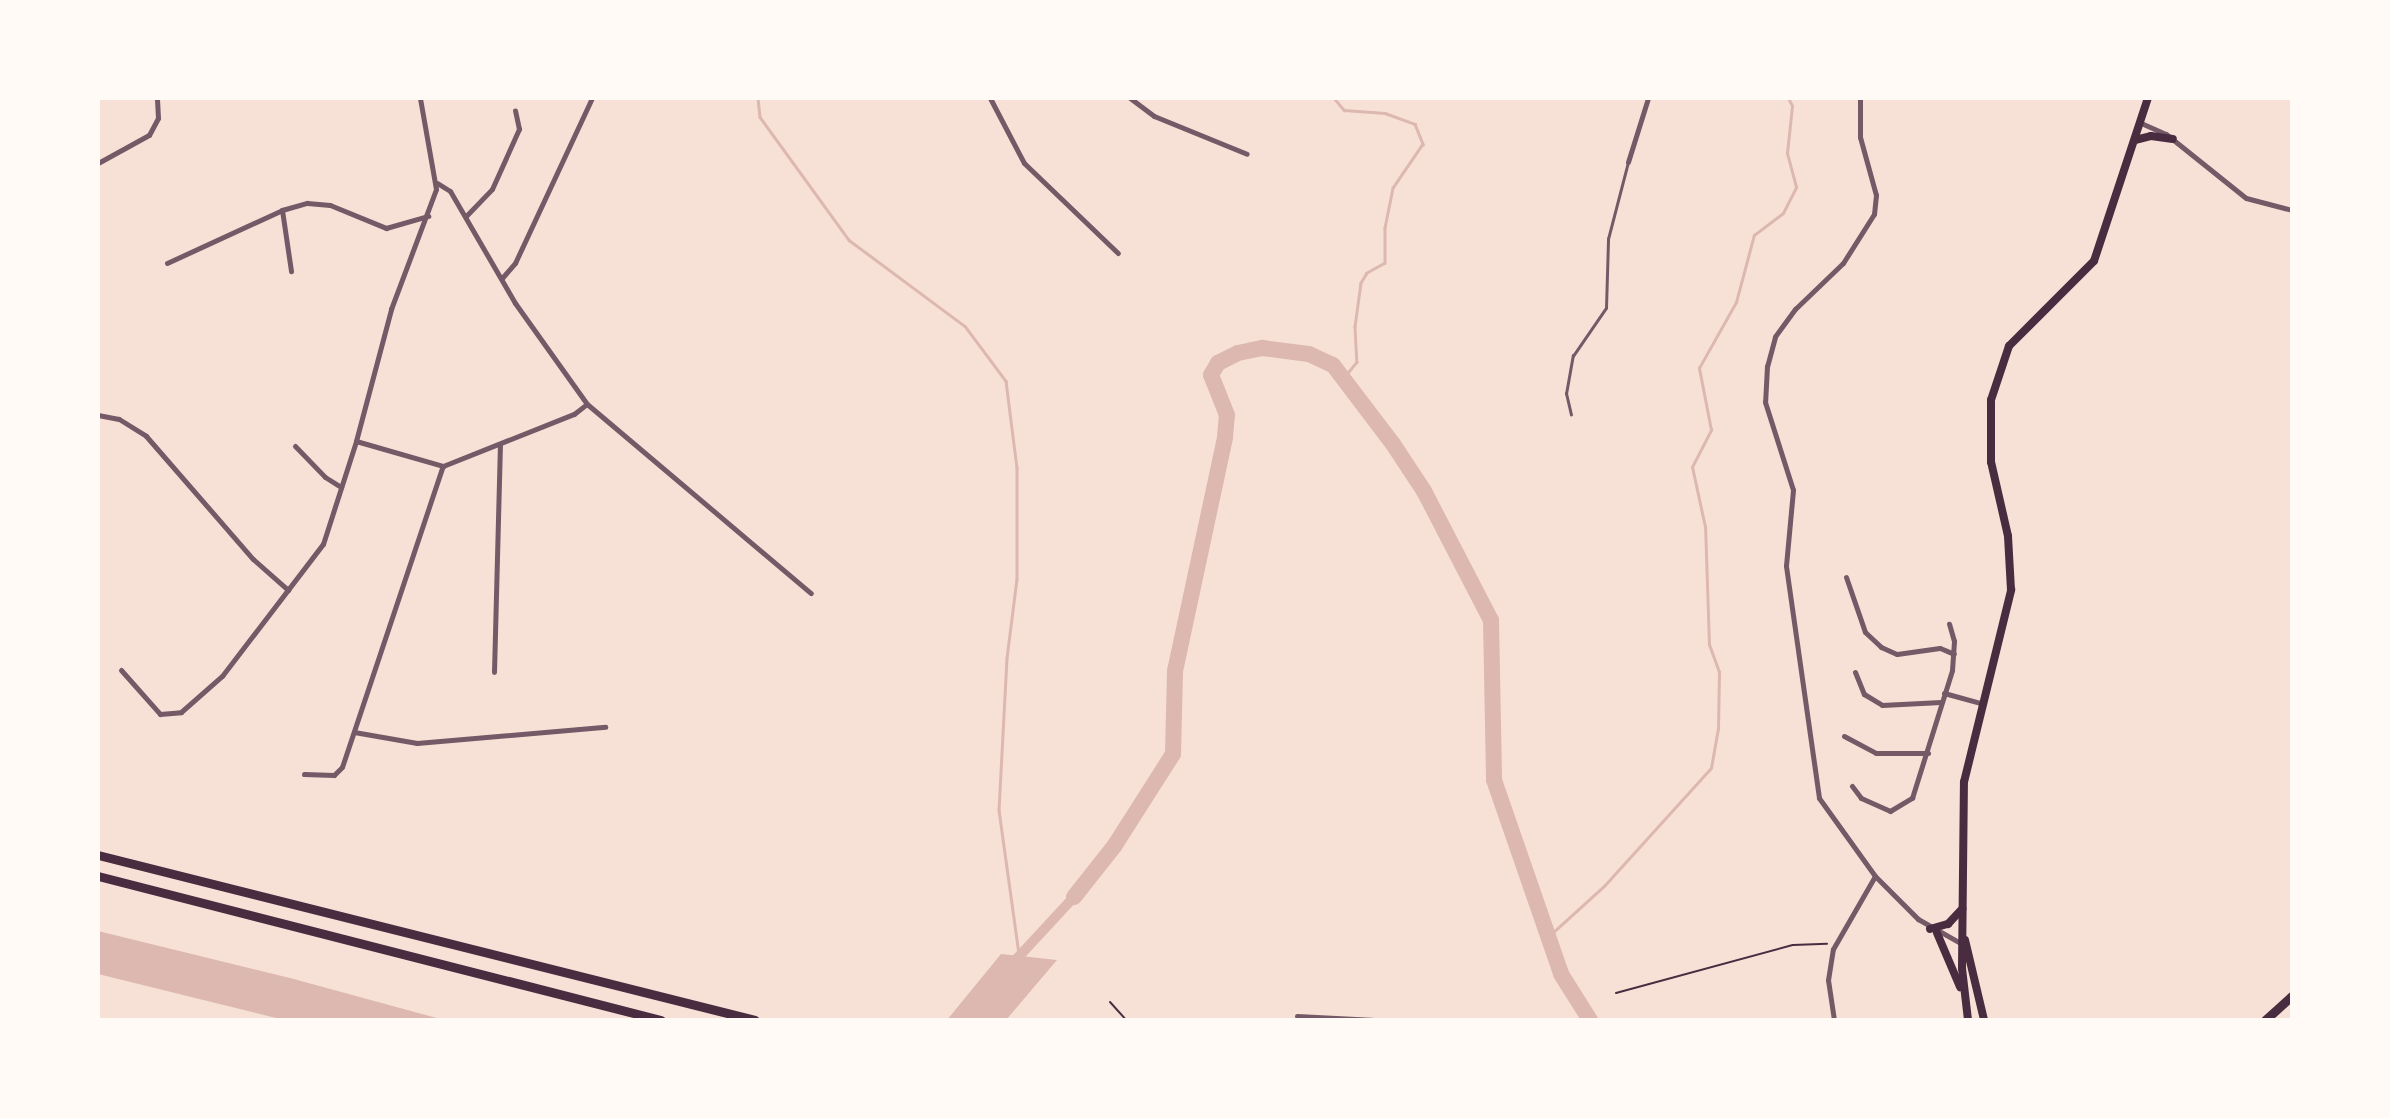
<!DOCTYPE html>
<html>
<head>
<meta charset="utf-8">
<style>
  body { margin:0 }
  #map { position:relative; width:2390px; height:1118px; overflow:hidden; background:#f7e1d7; font-family:"Golos Text",sans-serif }
  div>[style] { position:absolute }
  .water>* { inset:0; background:#dcb8b0 }
  .stream>* { height:2.5px; margin:-1.25px; padding:0 1.25px; transform-origin:1.25px; border-radius:1.25px; background:#dcb8b0 }
  .canal>* { height:10px; margin:-5px; padding:0 5px; transform-origin:5px; border-radius:5px; background:#dcb8b0 }
  .river>* { height:16px; margin:-8px; padding:0 8px; transform-origin:8px; border-radius:8px; background:#dcb8b0 }
  .path>* { height:2px; margin:-1px; padding:0 1px; transform-origin:1px; border-radius:1px; background:#4a2c40 }
  .service>* { height:2.5px; margin:-1.25px; padding:0 1.25px; transform-origin:1.25px; border-radius:1.25px; background:#755966 }
  .minor>* { height:5px; margin:-2.5px; padding:0 2.5px; transform-origin:2.5px; border-radius:2.5px; background:#755966 }
  .secondary>* { height:8px; margin:-4px; padding:0 4px; transform-origin:4px; border-radius:4px; background:#4a2c40 }
  .trunk>* { height:9px; margin:-4.5px; padding:0 4.5px; transform-origin:4.5px; border-radius:4.5px; background:#4a2c40 }
  span { translate:-50% -50%; white-space:nowrap; text-align:center; line-height:1.15; -webkit-text-stroke:7px #fffaf5; paint-order:stroke }
  .frame { position:absolute; inset:0; border:100px solid #fffaf5; pointer-events:none }
</style>
</head>
<body>
<div id="map">
  <div class="water">
    <i style="clip-path:polygon(98px 931px,290px 978px,444px 1020px,284px 1020px,98px 974px)"></i>
    <i style="clip-path:polygon(1001px 954px,1057px 960px,1006px 1020px,947px 1020px)"></i>
  </div>
  <div class="stream">
    <i style="left:758px;top:98px;width:19px;rotate:84deg"></i>
    <i style="left:760px;top:117px;width:152px;rotate:54.1deg"></i>
    <i style="left:849px;top:240px;width:144px;rotate:36.6deg"></i>
    <i style="left:965px;top:326px;width:69px;rotate:53.3deg"></i>
    <i style="left:1006px;top:381px;width:88px;rotate:82.8deg"></i>
    <i style="left:1017px;top:468px;width:111px;rotate:90deg"></i>
    <i style="left:1017px;top:579px;width:80px;rotate:97.2deg"></i>
    <i style="left:1007px;top:658px;width:152px;rotate:93deg"></i>
    <i style="left:999px;top:810px;width:146px;rotate:82.1deg"></i>
    <i style="left:1334px;top:98px;width:16px;rotate:50deg"></i>
    <i style="left:1344px;top:110px;width:41px;rotate:4.2deg"></i>
    <i style="left:1385px;top:113px;width:32px;rotate:20deg"></i>
    <i style="left:1415px;top:124px;width:22px;rotate:68deg"></i>
    <i style="left:1423px;top:144px;width:53px;rotate:124.3deg"></i>
    <i style="left:1393px;top:188px;width:41px;rotate:101.3deg"></i>
    <i style="left:1385px;top:228px;width:35px;rotate:90deg"></i>
    <i style="left:1385px;top:263px;width:21px;rotate:151deg"></i>
    <i style="left:1367px;top:273px;width:12px;rotate:121deg"></i>
    <i style="left:1361px;top:283px;width:44px;rotate:97.8deg"></i>
    <i style="left:1355px;top:327px;width:35px;rotate:87deg"></i>
    <i style="left:1357px;top:362px;width:21px;rotate:129deg"></i>
    <i style="left:1549px;top:936px;width:74px;rotate:-42.3deg"></i>
    <i style="left:1604px;top:886px;width:159px;rotate:-47.8deg"></i>
    <i style="left:1711px;top:768px;width:40px;rotate:-80deg"></i>
    <i style="left:1718px;top:729px;width:57px;rotate:-89deg"></i>
    <i style="left:1719px;top:672px;width:29px;rotate:-110deg"></i>
    <i style="left:1709px;top:645px;width:118px;rotate:-91.9deg"></i>
    <i style="left:1705px;top:527px;width:61px;rotate:-102.2deg"></i>
    <i style="left:1692px;top:467px;width:42px;rotate:-62.8deg"></i>
    <i style="left:1711px;top:430px;width:63px;rotate:-101deg"></i>
    <i style="left:1699px;top:368px;width:76px;rotate:-60.7deg"></i>
    <i style="left:1736px;top:302px;width:69px;rotate:-75deg"></i>
    <i style="left:1754px;top:235px;width:36px;rotate:-37deg"></i>
    <i style="left:1783px;top:213px;width:29px;rotate:-63deg"></i>
    <i style="left:1796px;top:187px;width:35px;rotate:-105deg"></i>
    <i style="left:1787px;top:153px;width:47px;rotate:-83.9deg"></i>
    <i style="left:1792px;top:106px;width:9px;rotate:-117deg"></i>
  </div>
  <div class="canal">
    <i style="left:1010px;top:966px;width:94px;rotate:-47.2deg"></i>
  </div>
  <div class="river">
    <i style="left:1074px;top:897px;width:66px;rotate:-51.7deg"></i>
    <i style="left:1115px;top:845px;width:108px;rotate:-57.5deg"></i>
    <i style="left:1173px;top:754px;width:83px;rotate:-88.6deg"></i>
    <i style="left:1175px;top:671px;width:239px;rotate:-77.9deg"></i>
    <i style="left:1225px;top:437px;width:22px;rotate:-85deg"></i>
    <i style="left:1227px;top:415px;width:43px;rotate:-111.8deg"></i>
    <i style="left:1211px;top:375px;width:14px;rotate:-60deg"></i>
    <i style="left:1218px;top:363px;width:22px;rotate:-27deg"></i>
    <i style="left:1238px;top:353px;width:25px;rotate:-12deg"></i>
    <i style="left:1262px;top:348px;width:47px;rotate:7.3deg"></i>
    <i style="left:1309px;top:354px;width:26px;rotate:25deg"></i>
    <i style="left:1333px;top:365px;width:99px;rotate:52.8deg"></i>
    <i style="left:1393px;top:444px;width:56px;rotate:56.6deg"></i>
    <i style="left:1424px;top:491px;width:145px;rotate:62.6deg"></i>
    <i style="left:1491px;top:620px;width:160px;rotate:88.9deg"></i>
    <i style="left:1494px;top:780px;width:205px;rotate:70.9deg"></i>
    <i style="left:1561px;top:974px;width:54px;rotate:57.8deg"></i>
  </div>
  <div class="path">
    <i style="left:1616px;top:993px;width:183px;rotate:-15.2deg"></i>
    <i style="left:1793px;top:945px;width:34px;rotate:-2deg"></i>
    <i style="left:1110px;top:1002px;width:24px;rotate:48deg"></i>
  </div>
  <div class="service">
    <i style="left:1571px;top:415px;width:22px;rotate:-103deg"></i>
    <i style="left:1566px;top:394px;width:39px;rotate:-80deg"></i>
    <i style="left:1573px;top:356px;width:58px;rotate:-55.5deg"></i>
    <i style="left:1606px;top:308px;width:69px;rotate:-88.3deg"></i>
    <i style="left:1608px;top:239px;width:80px;rotate:-75.4deg"></i>
  </div>
  <div class="minor">
    <i style="left:990px;top:98px;width:73px;rotate:62.4deg"></i>
    <i style="left:1024px;top:163px;width:130px;rotate:43.8deg"></i>
    <i style="left:1130px;top:98px;width:30px;rotate:37deg"></i>
    <i style="left:1154px;top:116px;width:100px;rotate:22.2deg"></i>
    <i style="left:1860px;top:98px;width:39px;rotate:90deg"></i>
    <i style="left:1860px;top:137px;width:60px;rotate:74.6deg"></i>
    <i style="left:1876px;top:195px;width:19px;rotate:96deg"></i>
    <i style="left:1874px;top:214px;width:58px;rotate:122.3deg"></i>
    <i style="left:1843px;top:263px;width:66px;rotate:136.2deg"></i>
    <i style="left:1795px;top:309px;width:34px;rotate:126deg"></i>
    <i style="left:1775px;top:337px;width:30px;rotate:105deg"></i>
    <i style="left:1767px;top:366px;width:36px;rotate:93deg"></i>
    <i style="left:1765px;top:402px;width:92px;rotate:72.3deg"></i>
    <i style="left:1793px;top:490px;width:76px;rotate:95.3deg"></i>
    <i style="left:1786px;top:566px;width:234px;rotate:81.9deg"></i>
    <i style="left:1819px;top:798px;width:96px;rotate:54.3deg"></i>
    <i style="left:1875px;top:876px;width:61px;rotate:45deg"></i>
    <i style="left:1918px;top:919px;width:51px;rotate:29.6deg"></i>
    <i style="left:2141px;top:123px;width:27px;rotate:24deg"></i>
    <i style="left:2166px;top:134px;width:102px;rotate:38.7deg"></i>
    <i style="left:2246px;top:198px;width:48px;rotate:14.6deg"></i>
    <i style="left:1628px;top:162px;width:67px;rotate:-72.6deg"></i>
    <i style="left:98px;top:163px;width:58px;rotate:-28.8deg"></i>
    <i style="left:149px;top:135px;width:19px;rotate:-62deg"></i>
    <i style="left:158px;top:118px;width:20px;rotate:-93deg"></i>
    <i style="left:282px;top:210px;width:62px;rotate:81.6deg"></i>
    <i style="left:466px;top:216px;width:37px;rotate:-46deg"></i>
    <i style="left:492px;top:189px;width:66px;rotate:-65.8deg"></i>
    <i style="left:519px;top:129px;width:19px;rotate:-102deg"></i>
    <i style="left:167px;top:263px;width:127px;rotate:-24.7deg"></i>
    <i style="left:282px;top:210px;width:26px;rotate:-16deg"></i>
    <i style="left:307px;top:203px;width:23px;rotate:5deg"></i>
    <i style="left:330px;top:205px;width:61px;rotate:22.3deg"></i>
    <i style="left:386px;top:228px;width:44px;rotate:-15.9deg"></i>
    <i style="left:502px;top:278px;width:20px;rotate:-49deg"></i>
    <i style="left:515px;top:263px;width:182px;rotate:-65deg"></i>
    <i style="left:587px;top:404px;width:293px;rotate:40.2deg"></i>
    <i style="left:98px;top:415px;width:21px;rotate:11deg"></i>
    <i style="left:119px;top:419px;width:32px;rotate:32deg"></i>
    <i style="left:146px;top:436px;width:163px;rotate:49deg"></i>
    <i style="left:253px;top:559px;width:47px;rotate:41.5deg"></i>
    <i style="left:356px;top:441px;width:91px;rotate:16deg"></i>
    <i style="left:443px;top:466px;width:141px;rotate:-21.7deg"></i>
    <i style="left:574px;top:414px;width:16px;rotate:-38deg"></i>
    <i style="left:587px;top:404px;width:124px;rotate:-125.5deg"></i>
    <i style="left:515px;top:303px;width:129px;rotate:-120.1deg"></i>
    <i style="left:450px;top:191px;width:15px;rotate:-148deg"></i>
    <i style="left:295px;top:446px;width:43px;rotate:45.9deg"></i>
    <i style="left:325px;top:477px;width:19px;rotate:32deg"></i>
    <i style="left:1846px;top:577px;width:58px;rotate:70.9deg"></i>
    <i style="left:1865px;top:632px;width:22px;rotate:43deg"></i>
    <i style="left:1881px;top:647px;width:17px;rotate:24deg"></i>
    <i style="left:1897px;top:654px;width:43px;rotate:-7.9deg"></i>
    <i style="left:1940px;top:648px;width:15px;rotate:23deg"></i>
    <i style="left:121px;top:670px;width:59px;rotate:48.4deg"></i>
    <i style="left:160px;top:714px;width:21px;rotate:-5deg"></i>
    <i style="left:181px;top:712px;width:55px;rotate:-41.3deg"></i>
    <i style="left:222px;top:676px;width:166px;rotate:-52.6deg"></i>
    <i style="left:323px;top:544px;width:108px;rotate:-72.2deg"></i>
    <i style="left:356px;top:441px;width:137px;rotate:-75.1deg"></i>
    <i style="left:391px;top:309px;width:128px;rotate:-69.4deg"></i>
    <i style="left:436px;top:189px;width:92px;rotate:-100deg"></i>
    <i style="left:494px;top:672px;width:227px;rotate:-88.5deg"></i>
    <i style="left:1855px;top:672px;width:24px;rotate:68deg"></i>
    <i style="left:1864px;top:694px;width:21px;rotate:31deg"></i>
    <i style="left:1882px;top:705px;width:59px;rotate:-2.9deg"></i>
    <i style="left:1944px;top:693px;width:41px;rotate:15.4deg"></i>
    <i style="left:354px;top:732px;width:64px;rotate:9.9deg"></i>
    <i style="left:417px;top:743px;width:189px;rotate:-4.9deg"></i>
    <i style="left:1844px;top:736px;width:36px;rotate:28deg"></i>
    <i style="left:1876px;top:753px;width:52px"></i>
    <i style="left:304px;top:774px;width:30px;rotate:2deg"></i>
    <i style="left:334px;top:775px;width:11px;rotate:-45deg"></i>
    <i style="left:342px;top:767px;width:317px;rotate:-71.5deg"></i>
    <i style="left:1852px;top:786px;width:15px;rotate:53deg"></i>
    <i style="left:1861px;top:798px;width:32px;rotate:24deg"></i>
    <i style="left:1890px;top:811px;width:26px;rotate:-31deg"></i>
    <i style="left:1912px;top:798px;width:134px;rotate:-72.6deg"></i>
    <i style="left:1952px;top:670px;width:29px;rotate:-86deg"></i>
    <i style="left:1954px;top:641px;width:18px;rotate:-106deg"></i>
    <i style="left:1297px;top:1016px;width:78px;rotate:2.9deg"></i>
    <i style="left:1834px;top:1020px;width:40px;rotate:-98.5deg"></i>
    <i style="left:1828px;top:980px;width:31px;rotate:-81deg"></i>
    <i style="left:1833px;top:949px;width:84px;rotate:-60.1deg"></i>
  </div>
  <div class="secondary">
    <i style="left:2135px;top:140px;width:16px;rotate:-14deg"></i>
    <i style="left:2151px;top:136px;width:22px;rotate:8deg"></i>
    <i style="left:1930px;top:929px;width:19px;rotate:-16deg"></i>
    <i style="left:1948px;top:924px;width:21px;rotate:-47deg"></i>
    <i style="left:1937px;top:933px;width:59px;rotate:66.9deg"></i>
    <i style="left:1965px;top:940px;width:82px;rotate:76.6deg"></i>
    <i style="left:1968px;top:1020px;width:52px;rotate:-96.6deg"></i>
    <i style="left:1962px;top:968px;width:186px;rotate:-89.4deg"></i>
    <i style="left:1964px;top:782px;width:198px;rotate:-76.2deg"></i>
    <i style="left:2011px;top:590px;width:54px;rotate:-93.2deg"></i>
    <i style="left:2008px;top:536px;width:76px;rotate:-102.9deg"></i>
    <i style="left:1991px;top:462px;width:62px;rotate:-90deg"></i>
    <i style="left:1991px;top:400px;width:57px;rotate:-71.6deg"></i>
    <i style="left:2009px;top:346px;width:120px;rotate:-45deg"></i>
    <i style="left:2094px;top:261px;width:172px;rotate:-71.7deg"></i>
  </div>
  <div class="trunk">
    <i style="left:98px;top:855px;width:677px;rotate:14.1deg"></i>
    <i style="left:98px;top:876px;width:581px;rotate:14.35deg"></i>
    <i style="left:2265px;top:1020px;width:36px;rotate:-42deg"></i>
  </div>
  <div class="frame"></div>
</div>
</body>
</html>
